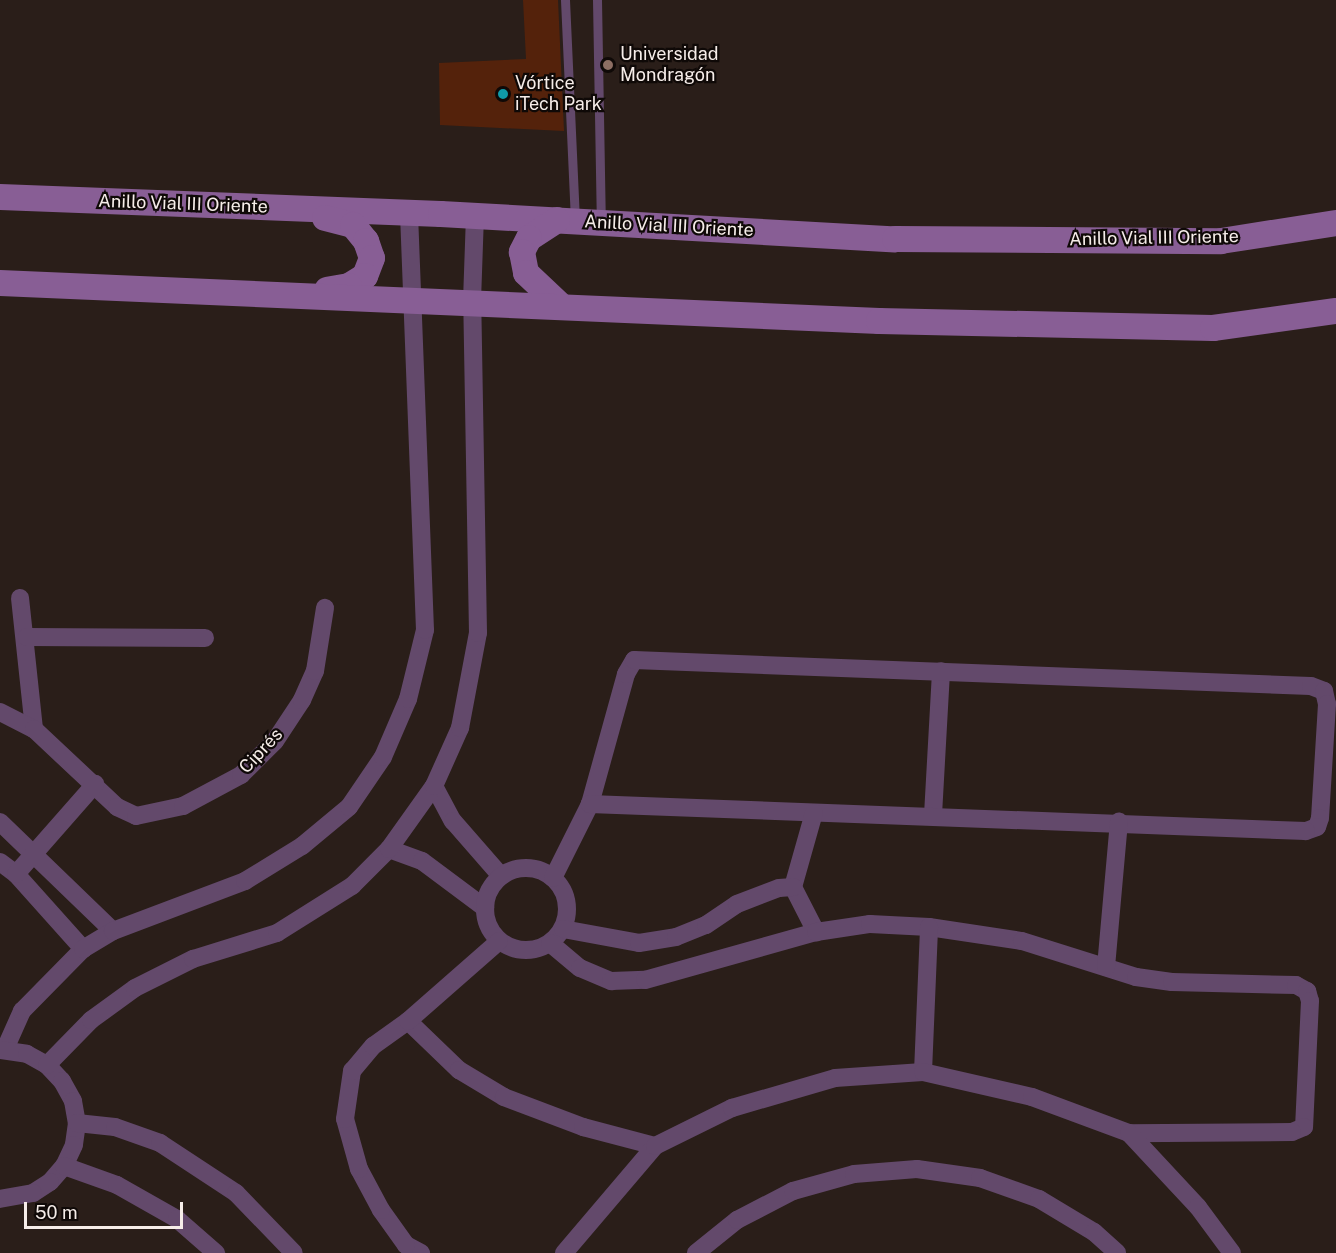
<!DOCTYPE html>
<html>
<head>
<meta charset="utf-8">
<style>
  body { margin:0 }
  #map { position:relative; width:1336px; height:1253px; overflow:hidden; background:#2a1e19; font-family:"Public Sans",sans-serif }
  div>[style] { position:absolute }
  .building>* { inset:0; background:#54220b }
  .service>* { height:9px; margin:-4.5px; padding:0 4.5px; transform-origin:4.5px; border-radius:4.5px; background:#63496b }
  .minor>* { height:18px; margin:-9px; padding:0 9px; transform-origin:9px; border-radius:9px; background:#63496b }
  .minor>.ring { margin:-9px; padding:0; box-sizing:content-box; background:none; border:18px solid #63496b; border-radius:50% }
  .secondary>* { height:26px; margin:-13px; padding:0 13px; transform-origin:13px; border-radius:13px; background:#885e95 }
  .dots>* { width:16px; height:16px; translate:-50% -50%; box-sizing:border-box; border:3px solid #0f0907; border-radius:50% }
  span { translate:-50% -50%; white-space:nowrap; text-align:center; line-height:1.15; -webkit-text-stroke:4.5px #0f0907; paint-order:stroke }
  .poi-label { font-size:18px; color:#f6ede9 }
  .left { translate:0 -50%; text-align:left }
  .street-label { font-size:18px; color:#f6ede9 }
  .scale { position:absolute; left:24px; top:1202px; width:159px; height:27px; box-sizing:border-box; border:3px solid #f6ede9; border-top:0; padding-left:8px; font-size:18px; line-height:21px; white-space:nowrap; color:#f6ede9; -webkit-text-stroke:4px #0f0907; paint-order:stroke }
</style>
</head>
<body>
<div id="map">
  <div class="building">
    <i style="clip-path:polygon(523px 0,558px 0,564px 131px,440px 125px,439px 63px,526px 59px)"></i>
  </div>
  <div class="service">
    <i style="left:565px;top:0;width:219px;rotate:87.4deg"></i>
    <i style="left:597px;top:0;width:222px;rotate:89deg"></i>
  </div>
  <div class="minor">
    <i style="left:20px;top:598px;width:132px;rotate:83.9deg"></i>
    <i style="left:27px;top:637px;width:178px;rotate:0.3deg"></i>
    <i style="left:0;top:712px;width:38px;rotate:27deg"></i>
    <i style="left:34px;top:729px;width:114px;rotate:43.2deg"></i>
    <i style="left:117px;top:807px;width:21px;rotate:25deg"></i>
    <i style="left:136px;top:816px;width:48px;rotate:-12deg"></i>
    <i style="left:183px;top:806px;width:66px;rotate:-28.1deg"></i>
    <i style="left:241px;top:775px;width:48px;rotate:-45deg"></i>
    <i style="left:275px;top:741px;width:49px;rotate:-56.6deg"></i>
    <i style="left:302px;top:700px;width:32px;rotate:-66deg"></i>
    <i style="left:315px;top:671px;width:64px;rotate:-81deg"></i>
    <i style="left:434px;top:786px;width:40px;rotate:62deg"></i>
    <i style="left:453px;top:821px;width:73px;rotate:48.9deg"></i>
    <i style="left:933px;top:815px;width:144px;rotate:-86.8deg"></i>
    <i style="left:0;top:822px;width:157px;rotate:44deg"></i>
    <i style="left:389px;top:849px;width:35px;rotate:20deg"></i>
    <i style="left:422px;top:861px;width:79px;rotate:36.7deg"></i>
    <i style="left:0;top:862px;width:20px;rotate:37deg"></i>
    <i style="left:16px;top:874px;width:101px;rotate:48.2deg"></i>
    <i class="ring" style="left:485px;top:868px;width:64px;height:64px"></i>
    <i style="left:16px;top:874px;width:120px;rotate:-48.7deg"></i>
    <i style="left:553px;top:878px;width:83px;rotate:-63.4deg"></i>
    <i style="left:590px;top:804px;width:135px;rotate:-74.5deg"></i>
    <i style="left:626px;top:674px;width:16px;rotate:-60deg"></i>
    <i style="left:634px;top:660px;width:677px;rotate:2.2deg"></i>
    <i style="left:1311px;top:686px;width:14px;rotate:21deg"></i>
    <i style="left:1324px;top:691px;width:13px;rotate:77deg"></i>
    <i style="left:1327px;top:704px;width:114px;rotate:93.5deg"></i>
    <i style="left:1320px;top:818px;width:9px;rotate:108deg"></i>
    <i style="left:1317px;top:827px;width:12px;rotate:160deg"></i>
    <i style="left:1306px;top:831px;width:717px;rotate:-177.84deg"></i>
    <i style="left:793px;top:887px;width:77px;rotate:-74.2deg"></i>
    <i style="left:793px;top:887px;width:51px;rotate:62.9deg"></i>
    <i style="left:563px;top:929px;width:77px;rotate:10.4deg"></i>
    <i style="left:639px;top:943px;width:37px;rotate:-9deg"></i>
    <i style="left:676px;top:937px;width:32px;rotate:-22deg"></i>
    <i style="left:706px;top:925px;width:37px;rotate:-34deg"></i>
    <i style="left:737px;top:904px;width:45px;rotate:-20.9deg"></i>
    <i style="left:779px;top:888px;width:14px;rotate:-4deg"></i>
    <i style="left:550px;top:943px;width:39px;rotate:40deg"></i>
    <i style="left:580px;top:968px;width:34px;rotate:23deg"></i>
    <i style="left:611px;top:981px;width:34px;rotate:-2deg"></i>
    <i style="left:645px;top:980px;width:178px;rotate:-15.7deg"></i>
    <i style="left:816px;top:932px;width:55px;rotate:-8.4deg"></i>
    <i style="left:870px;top:924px;width:59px;rotate:2.9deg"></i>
    <i style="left:929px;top:927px;width:94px;rotate:8.6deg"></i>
    <i style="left:1022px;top:941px;width:120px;rotate:17.5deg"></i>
    <i style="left:1136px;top:977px;width:36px;rotate:8deg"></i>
    <i style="left:1172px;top:982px;width:124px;rotate:1.4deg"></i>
    <i style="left:1296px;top:985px;width:13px;rotate:29deg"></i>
    <i style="left:1307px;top:991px;width:10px;rotate:73deg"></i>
    <i style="left:1310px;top:1001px;width:126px;rotate:92.7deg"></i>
    <i style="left:1304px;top:1127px;width:13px;rotate:157deg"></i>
    <i style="left:1292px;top:1132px;width:163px;rotate:179.6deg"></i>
    <i style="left:1106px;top:967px;width:146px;rotate:-84.9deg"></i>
    <i style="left:408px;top:1021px;width:71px;rotate:43.9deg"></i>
    <i style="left:459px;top:1070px;width:52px;rotate:31deg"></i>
    <i style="left:504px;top:1097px;width:85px;rotate:20.8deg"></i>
    <i style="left:583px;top:1127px;width:74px;rotate:14.8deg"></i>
    <i style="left:5px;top:1049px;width:42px;rotate:-65.9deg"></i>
    <i style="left:22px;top:1011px;width:87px;rotate:-45.5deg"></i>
    <i style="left:83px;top:949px;width:35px;rotate:-31deg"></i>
    <i style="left:113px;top:931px;width:141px;rotate:-20.7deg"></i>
    <i style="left:245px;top:881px;width:67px;rotate:-31.6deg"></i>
    <i style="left:302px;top:846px;width:61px;rotate:-39.7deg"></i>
    <i style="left:349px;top:807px;width:60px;rotate:-55.8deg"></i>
    <i style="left:383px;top:757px;width:63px;rotate:-66.7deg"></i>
    <i style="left:408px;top:699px;width:71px;rotate:-76.2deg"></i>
    <i style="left:425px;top:630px;width:417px;rotate:-92.2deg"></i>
    <i style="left:0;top:1050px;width:27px;rotate:8deg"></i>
    <i style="left:27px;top:1054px;width:23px;rotate:29deg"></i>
    <i style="left:47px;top:1065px;width:22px;rotate:47deg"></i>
    <i style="left:62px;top:1081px;width:23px;rotate:61deg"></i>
    <i style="left:73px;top:1101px;width:22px;rotate:80deg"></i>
    <i style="left:77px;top:1123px;width:22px;rotate:98deg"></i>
    <i style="left:74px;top:1145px;width:23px;rotate:115deg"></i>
    <i style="left:64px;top:1166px;width:21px;rotate:131deg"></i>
    <i style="left:50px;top:1182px;width:20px;rotate:147deg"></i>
    <i style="left:33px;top:1193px;width:34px;rotate:170deg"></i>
    <i style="left:47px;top:1065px;width:63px;rotate:-45.6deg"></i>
    <i style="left:91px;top:1020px;width:54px;rotate:-36deg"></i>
    <i style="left:135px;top:988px;width:65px;rotate:-26.6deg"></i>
    <i style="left:193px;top:959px;width:88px;rotate:-17.2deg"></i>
    <i style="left:277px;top:933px;width:89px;rotate:-32.1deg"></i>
    <i style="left:352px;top:886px;width:52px;rotate:-45deg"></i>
    <i style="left:389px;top:849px;width:77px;rotate:-54.5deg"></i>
    <i style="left:434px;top:786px;width:64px;rotate:-65.9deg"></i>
    <i style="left:460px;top:728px;width:97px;rotate:-79.3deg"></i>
    <i style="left:478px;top:633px;width:332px;rotate:-91deg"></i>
    <i style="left:472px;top:301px;width:85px;rotate:-88deg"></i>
    <i style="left:923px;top:1072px;width:145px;rotate:-87.6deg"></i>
    <i style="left:77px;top:1123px;width:38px;rotate:6deg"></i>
    <i style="left:115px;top:1127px;width:48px;rotate:19.6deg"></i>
    <i style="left:160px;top:1143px;width:91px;rotate:33.3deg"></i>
    <i style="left:236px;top:1193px;width:83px;rotate:46deg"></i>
    <i style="left:64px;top:1166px;width:56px;rotate:19.7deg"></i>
    <i style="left:117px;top:1185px;width:69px;rotate:29.5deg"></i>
    <i style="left:177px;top:1219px;width:52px;rotate:41.1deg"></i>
    <i style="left:421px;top:1253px;width:17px;rotate:-152deg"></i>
    <i style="left:406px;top:1245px;width:43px;rotate:-125.5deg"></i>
    <i style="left:381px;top:1210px;width:47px;rotate:-118.2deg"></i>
    <i style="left:359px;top:1169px;width:52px;rotate:-105.6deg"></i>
    <i style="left:345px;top:1119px;width:49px;rotate:-81.7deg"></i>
    <i style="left:352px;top:1071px;width:33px;rotate:-50deg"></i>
    <i style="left:373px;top:1046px;width:43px;rotate:-35.5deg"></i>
    <i style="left:408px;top:1021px;width:121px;rotate:-41.3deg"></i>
    <i style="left:564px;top:1253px;width:140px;rotate:-49.6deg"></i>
    <i style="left:655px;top:1146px;width:86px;rotate:-26.3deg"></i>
    <i style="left:732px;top:1108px;width:107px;rotate:-16.2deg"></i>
    <i style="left:835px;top:1078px;width:88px;rotate:-3.9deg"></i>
    <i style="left:923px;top:1072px;width:112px;rotate:12.9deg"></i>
    <i style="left:1032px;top:1097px;width:103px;rotate:20.4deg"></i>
    <i style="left:1129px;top:1133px;width:101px;rotate:47deg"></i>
    <i style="left:1198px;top:1207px;width:57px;rotate:53.5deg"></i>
    <i style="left:696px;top:1253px;width:53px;rotate:-38.8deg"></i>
    <i style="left:737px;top:1220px;width:63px;rotate:-27.4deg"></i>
    <i style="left:793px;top:1191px;width:63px;rotate:-15.6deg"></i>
    <i style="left:854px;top:1174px;width:63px;rotate:-4.5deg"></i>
    <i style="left:917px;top:1169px;width:64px;rotate:8.1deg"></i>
    <i style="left:980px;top:1178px;width:63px;rotate:19.6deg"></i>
    <i style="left:1039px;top:1199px;width:64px;rotate:31deg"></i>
    <i style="left:1094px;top:1232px;width:31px;rotate:42deg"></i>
  </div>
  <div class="secondary">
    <i style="left:0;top:197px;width:441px;rotate:2.2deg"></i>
    <i style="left:441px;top:214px;width:455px;rotate:3.2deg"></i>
    <i style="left:895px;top:239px;width:326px;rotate:0.4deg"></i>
    <i style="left:1221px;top:241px;width:116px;rotate:-8.9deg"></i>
    <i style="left:325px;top:218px;width:29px;rotate:14deg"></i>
    <i style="left:353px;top:225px;width:21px;rotate:51deg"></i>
    <i style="left:366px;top:241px;width:18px;rotate:71deg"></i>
    <i style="left:372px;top:258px;width:19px;rotate:111deg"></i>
    <i style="left:365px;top:276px;width:19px;rotate:148deg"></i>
    <i style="left:349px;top:286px;width:22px;rotate:170deg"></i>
    <i style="left:557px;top:220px;width:33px;rotate:147deg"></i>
    <i style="left:529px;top:238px;width:16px;rotate:117deg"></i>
    <i style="left:522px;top:252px;width:21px;rotate:79deg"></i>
    <i style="left:526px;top:273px;width:47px;rotate:43.3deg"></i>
    <i style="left:0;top:283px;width:880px;rotate:2.48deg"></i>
    <i style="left:879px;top:321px;width:334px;rotate:1.2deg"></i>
    <i style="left:1213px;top:328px;width:124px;rotate:-7.9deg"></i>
  </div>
  <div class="dots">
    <i style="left:608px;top:65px;background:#8d6e63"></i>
    <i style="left:503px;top:94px;background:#0f9aa8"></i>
  </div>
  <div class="poi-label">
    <span class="left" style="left:620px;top:65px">Universidad<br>Mondragón</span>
    <span class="left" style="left:515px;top:94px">Vórtice<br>iTech Park</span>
  </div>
  <div class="street-label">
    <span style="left:183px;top:204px;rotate:2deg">Anillo Vial III Oriente</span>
    <span style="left:669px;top:226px;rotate:3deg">Anillo Vial III Oriente</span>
    <span style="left:1154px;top:238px;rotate:-1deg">Anillo Vial III Oriente</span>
    <span style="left:261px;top:751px;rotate:-47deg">Ciprés</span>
  </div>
  <div class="scale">50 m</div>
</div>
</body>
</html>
